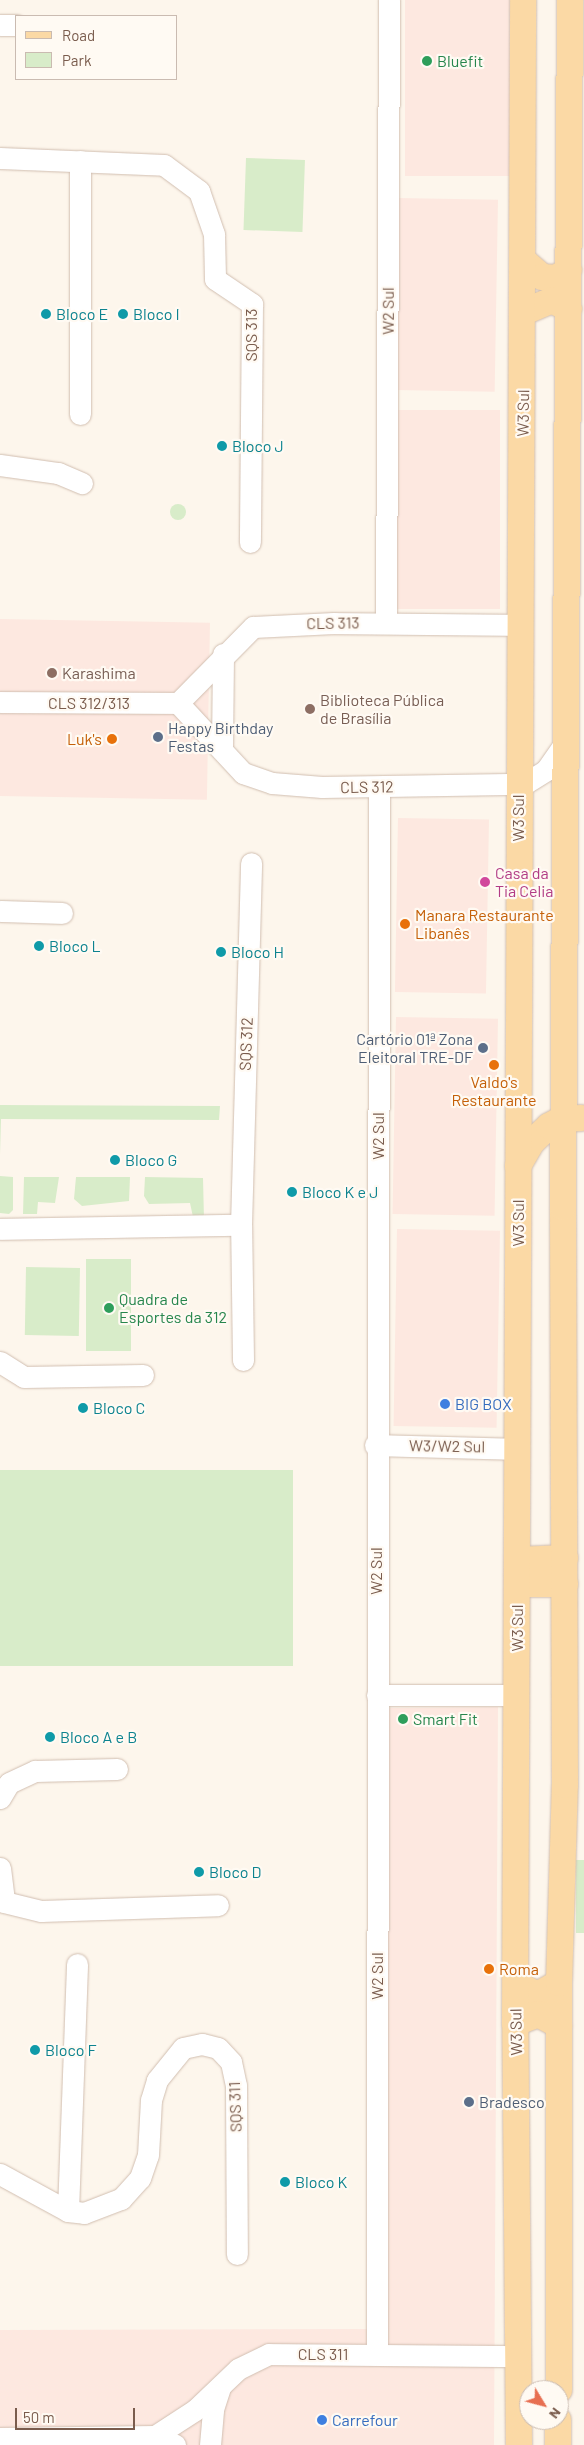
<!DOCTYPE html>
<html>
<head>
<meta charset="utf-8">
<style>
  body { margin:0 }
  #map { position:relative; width:584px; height:2445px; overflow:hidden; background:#fdf6ec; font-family:Barlow,sans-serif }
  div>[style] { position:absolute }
  .commercial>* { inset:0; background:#fde8e0; transform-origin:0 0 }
  .green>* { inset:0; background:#d8ecc9; transform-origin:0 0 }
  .round { border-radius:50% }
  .roads { filter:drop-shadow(0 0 1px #d1beb0) drop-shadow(0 0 1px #d1beb0) }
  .minor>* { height:21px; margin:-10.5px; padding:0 10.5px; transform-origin:10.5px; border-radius:10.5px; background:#fff }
  .major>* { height:26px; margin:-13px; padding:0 13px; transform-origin:13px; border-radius:13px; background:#fbd9a5 }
  .dots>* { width:14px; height:14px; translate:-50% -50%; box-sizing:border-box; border:2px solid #fffaf3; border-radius:50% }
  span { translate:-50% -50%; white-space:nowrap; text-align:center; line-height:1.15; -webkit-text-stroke:4.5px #fffaf3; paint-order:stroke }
  .leisure-label { font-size:16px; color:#27864d }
  .left { translate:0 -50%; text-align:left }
  .street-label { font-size:16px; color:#7a5c4d }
  .culture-label { font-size:16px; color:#0d838f }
  .education-label { font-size:16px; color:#785e54 }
  .service-label { font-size:16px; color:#4e5e75 }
  .right { translate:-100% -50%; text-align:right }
  .food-label { font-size:16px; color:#c56008 }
  .hotel-label { font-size:16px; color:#b23c85 }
  .shop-label { font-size:16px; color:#366cbe }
  .legend { position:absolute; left:15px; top:15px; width:162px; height:65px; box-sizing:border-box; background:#fffaf3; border:1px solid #cabbb1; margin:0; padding:6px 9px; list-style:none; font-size:15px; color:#7a5c4d }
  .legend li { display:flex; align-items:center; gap:10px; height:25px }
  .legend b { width:25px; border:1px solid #cabbb1 }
  .north { position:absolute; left:519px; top:2380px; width:50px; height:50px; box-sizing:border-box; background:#fffaf3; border:1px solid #cabbb1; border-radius:50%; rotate:127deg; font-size:14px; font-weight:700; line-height:20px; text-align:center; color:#7a5c4d }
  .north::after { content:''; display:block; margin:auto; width:18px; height:22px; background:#e76f51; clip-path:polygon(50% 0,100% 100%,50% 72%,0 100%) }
  .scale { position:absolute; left:15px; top:2408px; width:120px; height:22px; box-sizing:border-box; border:2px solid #7a5c4d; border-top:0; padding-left:6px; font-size:15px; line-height:18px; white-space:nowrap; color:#7a5c4d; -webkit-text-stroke:4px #fffaf3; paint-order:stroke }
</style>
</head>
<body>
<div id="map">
  <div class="commercial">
    <i style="left:405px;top:0;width:105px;height:176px"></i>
    <i style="left:398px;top:198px;width:100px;height:192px;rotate:1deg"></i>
    <i style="left:396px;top:410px;width:104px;height:199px"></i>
    <i style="left:0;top:619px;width:210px;height:177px;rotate:1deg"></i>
    <i style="left:398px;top:818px;width:91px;height:174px;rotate:1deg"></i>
    <i style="left:396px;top:1017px;width:102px;height:197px;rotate:1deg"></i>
    <i style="left:397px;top:1229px;width:103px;height:197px;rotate:1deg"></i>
    <i style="clip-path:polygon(498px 1707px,494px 2445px,0 2445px,0 2330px,384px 2329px,387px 1708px)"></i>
  </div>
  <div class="green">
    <i style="left:246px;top:158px;width:59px;height:72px;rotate:2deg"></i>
    <i class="round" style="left:170px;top:504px;width:16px;height:16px"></i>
    <i style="clip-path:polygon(0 1105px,220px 1106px,219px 1120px,1px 1119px,0 1155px)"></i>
    <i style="clip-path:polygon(0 1176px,13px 1177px,13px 1210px,9px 1214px,0 1213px)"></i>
    <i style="clip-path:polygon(24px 1177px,59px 1177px,55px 1203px,38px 1202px,37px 1214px,23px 1214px)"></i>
    <i style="clip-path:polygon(76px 1177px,130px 1177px,129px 1201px,82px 1206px,74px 1199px)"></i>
    <i style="clip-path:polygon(145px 1177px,203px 1178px,204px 1219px,193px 1217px,190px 1203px,149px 1204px,144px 1196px)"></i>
    <i style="left:86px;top:1259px;width:45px;height:92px"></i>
    <i style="left:26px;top:1267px;width:54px;height:68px;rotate:1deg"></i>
    <i style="left:0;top:1470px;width:293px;height:196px"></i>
    <i style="left:576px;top:1860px;width:8px;height:73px"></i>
  </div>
  <div class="roads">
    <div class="minor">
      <i style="left:0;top:25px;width:16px"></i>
      <i style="left:0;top:158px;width:164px;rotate:2.4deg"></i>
      <i style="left:164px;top:165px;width:44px;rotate:36.6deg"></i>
      <i style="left:199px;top:191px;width:46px;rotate:70.8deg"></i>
      <i style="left:214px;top:234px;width:45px;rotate:88.7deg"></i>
      <i style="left:215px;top:279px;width:45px;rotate:34deg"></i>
      <i style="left:252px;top:304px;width:238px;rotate:90.5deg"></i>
      <i style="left:80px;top:414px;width:253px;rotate:-90deg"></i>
      <i style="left:0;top:465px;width:59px;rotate:7.9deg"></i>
      <i style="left:58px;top:473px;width:26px;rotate:23deg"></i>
      <i style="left:386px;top:622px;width:622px;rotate:-89.72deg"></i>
      <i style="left:0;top:702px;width:178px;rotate:0.3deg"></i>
      <i style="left:178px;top:703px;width:96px;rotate:47.1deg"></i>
      <i style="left:243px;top:773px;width:31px;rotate:19deg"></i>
      <i style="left:272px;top:783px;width:50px;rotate:4.6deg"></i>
      <i style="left:322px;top:787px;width:202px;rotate:-0.9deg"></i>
      <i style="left:524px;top:784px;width:26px;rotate:-32deg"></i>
      <i style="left:546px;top:770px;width:38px;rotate:-55deg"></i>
      <i style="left:178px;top:703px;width:107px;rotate:-45.4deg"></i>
      <i style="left:253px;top:627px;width:81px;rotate:-2.8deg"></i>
      <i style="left:334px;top:623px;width:186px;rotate:0.6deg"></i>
      <i style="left:222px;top:750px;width:96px;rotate:-89.4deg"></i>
      <i style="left:0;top:911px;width:62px;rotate:1.8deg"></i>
      <i style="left:0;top:1229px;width:241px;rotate:-1deg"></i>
      <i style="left:243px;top:1360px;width:135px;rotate:-90.8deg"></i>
      <i style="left:241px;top:1225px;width:362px;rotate:-88.4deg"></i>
      <i style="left:0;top:1362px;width:28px;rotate:32deg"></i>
      <i style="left:24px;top:1377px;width:119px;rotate:-1deg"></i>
      <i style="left:375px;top:1445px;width:144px;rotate:1.6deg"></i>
      <i style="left:377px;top:1695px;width:139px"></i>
      <i style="left:0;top:1798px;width:17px;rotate:-59deg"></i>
      <i style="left:9px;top:1783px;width:29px;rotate:-25deg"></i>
      <i style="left:35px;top:1771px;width:82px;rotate:-1.4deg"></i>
      <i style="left:0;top:1868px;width:34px;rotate:83deg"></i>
      <i style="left:0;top:1901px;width:42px;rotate:13.7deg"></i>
      <i style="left:41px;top:1911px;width:177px;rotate:-1.9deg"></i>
      <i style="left:0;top:2174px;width:77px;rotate:28.6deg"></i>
      <i style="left:68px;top:2211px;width:16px;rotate:7deg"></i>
      <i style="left:84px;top:2213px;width:40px;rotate:-21deg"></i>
      <i style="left:121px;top:2199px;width:28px;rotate:-48deg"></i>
      <i style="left:140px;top:2178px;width:24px;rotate:-71deg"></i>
      <i style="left:148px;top:2155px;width:55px;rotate:-86.9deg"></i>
      <i style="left:151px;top:2100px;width:21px;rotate:-73deg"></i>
      <i style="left:157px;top:2080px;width:41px;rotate:-50.9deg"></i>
      <i style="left:183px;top:2048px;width:19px;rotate:-12deg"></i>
      <i style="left:202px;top:2044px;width:16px;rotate:14deg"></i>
      <i style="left:218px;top:2048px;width:19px;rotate:47deg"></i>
      <i style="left:231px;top:2062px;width:24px;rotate:78deg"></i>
      <i style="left:236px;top:2085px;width:169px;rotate:89.7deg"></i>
      <i style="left:68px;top:2211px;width:247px;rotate:-87.9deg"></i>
      <i style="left:377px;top:2354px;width:1567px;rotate:-89.93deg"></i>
      <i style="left:155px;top:2436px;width:48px;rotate:-33deg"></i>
      <i style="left:195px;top:2410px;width:59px;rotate:-43.6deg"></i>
      <i style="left:238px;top:2369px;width:34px;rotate:-26deg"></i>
      <i style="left:269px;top:2354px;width:250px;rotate:0.5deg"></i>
      <i style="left:0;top:2438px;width:155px;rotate:-0.7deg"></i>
      <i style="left:155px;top:2436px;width:22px;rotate:24deg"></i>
      <i style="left:210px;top:2445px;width:36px;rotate:-85deg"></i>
      <i style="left:213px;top:2409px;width:23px;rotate:-72deg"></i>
    </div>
    <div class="major">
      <i style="left:525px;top:262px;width:23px;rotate:41deg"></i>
      <i style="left:542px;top:277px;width:14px;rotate:4deg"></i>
      <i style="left:556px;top:278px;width:15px;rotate:-32deg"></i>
      <i style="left:524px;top:312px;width:30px;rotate:-23deg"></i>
      <i style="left:552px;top:300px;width:19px;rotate:28deg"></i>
      <i style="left:518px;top:1166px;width:28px;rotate:-60deg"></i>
      <i style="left:532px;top:1142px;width:23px;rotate:-43deg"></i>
      <i style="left:549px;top:1126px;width:15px;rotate:-28deg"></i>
      <i style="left:562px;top:1119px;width:19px;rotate:-3deg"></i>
      <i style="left:518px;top:1560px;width:47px;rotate:-2.4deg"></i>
      <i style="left:517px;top:1584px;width:48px"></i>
      <i style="left:516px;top:1983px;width:24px;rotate:30deg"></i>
      <i style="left:537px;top:1995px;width:25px;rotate:-29deg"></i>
      <i style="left:515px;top:2023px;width:25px;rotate:-21deg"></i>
      <i style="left:538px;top:2014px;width:24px;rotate:28deg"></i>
      <i style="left:559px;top:2390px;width:407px;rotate:-90deg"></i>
      <i style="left:559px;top:1983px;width:198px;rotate:-88.3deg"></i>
      <i style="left:565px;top:1785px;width:578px;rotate:-90.2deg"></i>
      <i style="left:563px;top:1207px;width:1207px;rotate:-89.67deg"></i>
      <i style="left:519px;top:2445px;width:422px;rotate:-90.5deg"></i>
      <i style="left:515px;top:2023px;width:2023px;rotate:-89.77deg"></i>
      <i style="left:558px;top:2445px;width:25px;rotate:-90deg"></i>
    </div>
  </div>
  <div class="dots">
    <i style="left:427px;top:61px;background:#2e9e5b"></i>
    <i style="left:46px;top:314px;background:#0f9aa8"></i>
    <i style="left:123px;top:314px;background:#0f9aa8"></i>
    <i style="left:222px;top:446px;background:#0f9aa8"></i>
    <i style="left:52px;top:673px;background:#8d6e63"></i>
    <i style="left:310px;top:709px;background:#8d6e63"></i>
    <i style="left:158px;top:737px;background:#5c6f8a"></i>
    <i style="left:112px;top:739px;background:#e8710a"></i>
    <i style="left:485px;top:882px;background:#d1479c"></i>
    <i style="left:405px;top:924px;background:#e8710a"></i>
    <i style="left:39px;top:946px;background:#0f9aa8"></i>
    <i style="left:221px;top:952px;background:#0f9aa8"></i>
    <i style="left:483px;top:1048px;background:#5c6f8a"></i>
    <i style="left:494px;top:1065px;background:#e8710a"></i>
    <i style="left:115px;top:1160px;background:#0f9aa8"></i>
    <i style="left:292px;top:1192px;background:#0f9aa8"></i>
    <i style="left:109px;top:1308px;background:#2e9e5b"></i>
    <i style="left:445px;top:1404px;background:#3f7fe0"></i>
    <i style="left:83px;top:1408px;background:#0f9aa8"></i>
    <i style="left:403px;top:1719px;background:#2e9e5b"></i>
    <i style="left:50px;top:1737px;background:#0f9aa8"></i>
    <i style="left:199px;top:1872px;background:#0f9aa8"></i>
    <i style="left:489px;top:1969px;background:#e8710a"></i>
    <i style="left:35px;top:2050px;background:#0f9aa8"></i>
    <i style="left:469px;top:2102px;background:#5c6f8a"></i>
    <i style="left:285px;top:2182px;background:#0f9aa8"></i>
    <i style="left:322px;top:2420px;background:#3f7fe0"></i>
  </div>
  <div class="leisure-label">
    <span class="left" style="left:437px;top:61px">Bluefit</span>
    <span class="left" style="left:119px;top:1308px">Quadra de<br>Esportes da 312</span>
    <span class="left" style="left:413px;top:1719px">Smart Fit</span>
  </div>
  <div class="street-label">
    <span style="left:388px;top:311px;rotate:-90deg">W2 Sul</span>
    <span style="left:251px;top:335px;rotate:-90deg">SQS 313</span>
    <span style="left:523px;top:413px;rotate:-89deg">W3 Sul</span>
    <span style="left:333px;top:623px;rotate:-1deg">CLS 313</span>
    <span style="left:89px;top:703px">CLS 312/313</span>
    <span style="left:367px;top:787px;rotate:-1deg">CLS 312</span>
    <span style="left:518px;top:818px;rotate:-90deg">W3 Sul</span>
    <span style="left:246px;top:1044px;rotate:-88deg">SQS 312</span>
    <span style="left:378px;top:1136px;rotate:-90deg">W2 Sul</span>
    <span style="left:518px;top:1223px;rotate:-90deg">W3 Sul</span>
    <span style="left:447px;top:1446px;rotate:1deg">W3/W2 Sul</span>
    <span style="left:376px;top:1571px;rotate:-90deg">W2 Sul</span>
    <span style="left:517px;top:1628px;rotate:-90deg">W3 Sul</span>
    <span style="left:377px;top:1976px;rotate:-90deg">W2 Sul</span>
    <span style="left:516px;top:2032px;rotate:-91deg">W3 Sul</span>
    <span style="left:235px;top:2107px;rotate:-92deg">SQS 311</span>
    <span style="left:323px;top:2354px">CLS 311</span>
  </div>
  <div class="culture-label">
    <span class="left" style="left:56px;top:314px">Bloco E</span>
    <span class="left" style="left:133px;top:314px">Bloco I</span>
    <span class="left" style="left:232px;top:446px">Bloco J</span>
    <span class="left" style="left:49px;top:946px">Bloco L</span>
    <span class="left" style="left:231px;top:952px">Bloco H</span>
    <span class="left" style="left:125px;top:1160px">Bloco G</span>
    <span class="left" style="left:302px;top:1192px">Bloco K e J</span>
    <span class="left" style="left:93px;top:1408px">Bloco C</span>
    <span class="left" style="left:60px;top:1737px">Bloco A e B</span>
    <span class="left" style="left:209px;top:1872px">Bloco D</span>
    <span class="left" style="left:45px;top:2050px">Bloco F</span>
    <span class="left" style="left:295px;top:2182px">Bloco K</span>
  </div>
  <div class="education-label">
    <span class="left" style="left:62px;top:673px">Karashima</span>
    <span class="left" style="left:320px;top:709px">Biblioteca Pública<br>de Brasília</span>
  </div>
  <div class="service-label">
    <span class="left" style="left:168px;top:737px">Happy Birthday<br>Festas</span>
    <span class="right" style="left:473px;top:1048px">Cartório 01ª Zona<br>Eleitoral TRE-DF</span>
    <span class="left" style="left:479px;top:2102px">Bradesco</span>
  </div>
  <div class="food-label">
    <span class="right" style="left:102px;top:739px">Luk's</span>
    <span class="left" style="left:415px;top:924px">Manara Restaurante<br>Libanês</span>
    <span style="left:494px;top:1091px">Valdo's<br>Restaurante</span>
    <span class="left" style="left:499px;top:1969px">Roma</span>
  </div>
  <div class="hotel-label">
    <span class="left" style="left:495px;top:882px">Casa da<br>Tia Celia</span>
  </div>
  <div class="shop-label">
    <span class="left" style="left:455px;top:1404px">BIG BOX</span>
    <span class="left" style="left:332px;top:2420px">Carrefour</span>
  </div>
  <ul class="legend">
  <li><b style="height:6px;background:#fbd9a5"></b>Road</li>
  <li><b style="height:14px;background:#d8ecc9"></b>Park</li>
  </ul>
  <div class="north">N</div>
  <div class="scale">50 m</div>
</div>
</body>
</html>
